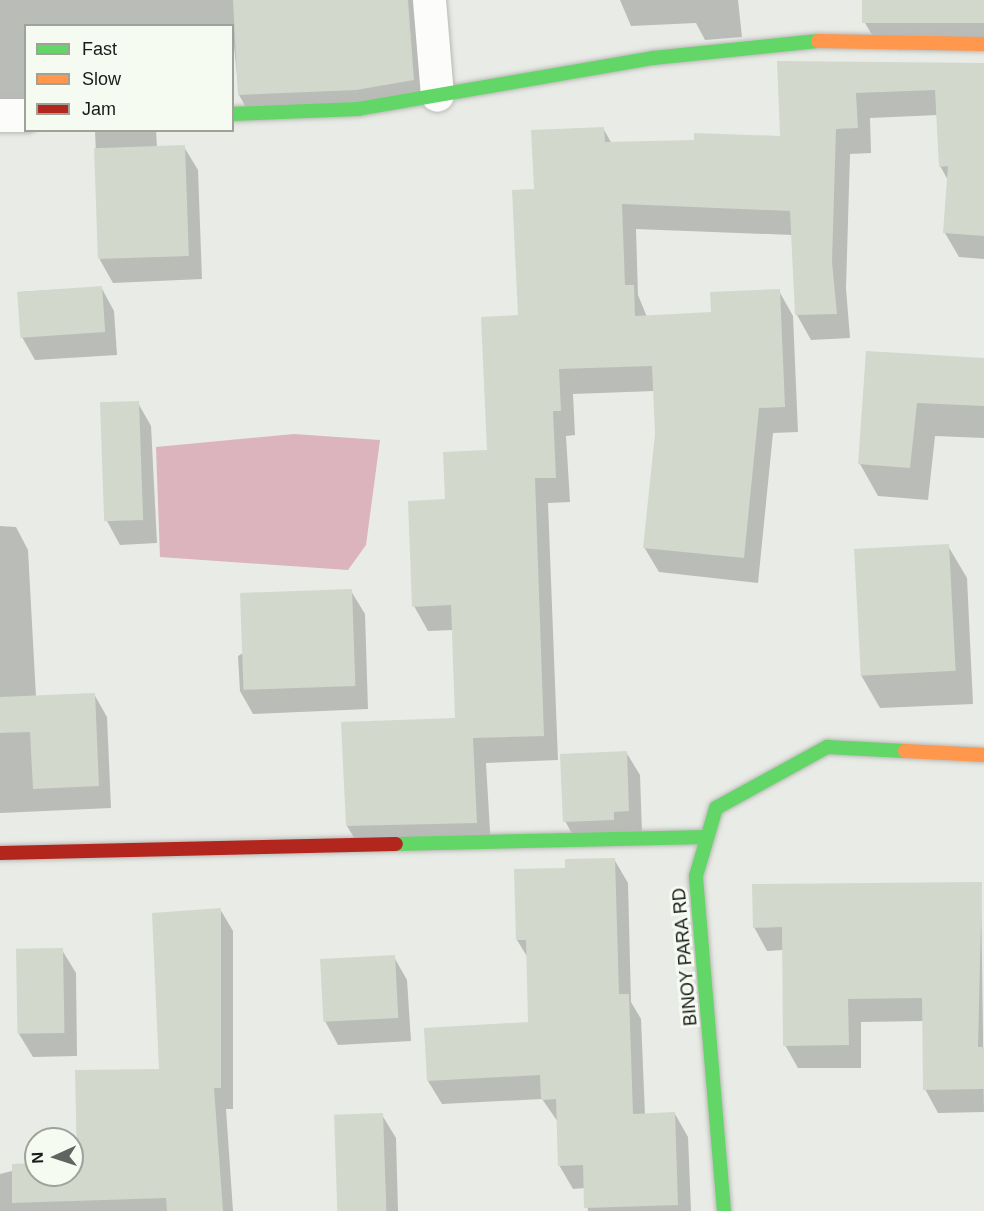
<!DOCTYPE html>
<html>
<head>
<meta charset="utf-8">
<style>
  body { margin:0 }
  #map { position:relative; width:984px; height:1211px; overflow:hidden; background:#e9ebe6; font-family:Arial,sans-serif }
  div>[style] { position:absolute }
  .water>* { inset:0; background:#dcb4be }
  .shadow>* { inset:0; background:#0003 }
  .building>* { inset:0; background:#d2d8cc; transform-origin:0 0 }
  .roads { filter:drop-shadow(0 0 2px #b8b9b5) drop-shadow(0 0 2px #b8b9b5) }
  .street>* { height:33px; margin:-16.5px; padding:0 16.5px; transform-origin:16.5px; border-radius:16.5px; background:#fcfcfb }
  .fast>* { height:14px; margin:-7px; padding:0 7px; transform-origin:7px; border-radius:7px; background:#63d668 }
  .slow>* { height:14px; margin:-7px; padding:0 7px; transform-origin:7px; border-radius:7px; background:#ff974d }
  .jam>* { height:14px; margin:-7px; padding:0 7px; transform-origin:7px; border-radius:7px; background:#b3261e }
  span { translate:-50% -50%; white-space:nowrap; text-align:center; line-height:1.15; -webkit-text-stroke:6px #f6fbf1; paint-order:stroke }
  .street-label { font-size:18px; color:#1a1c19 }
  .legend { position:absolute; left:24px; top:24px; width:210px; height:108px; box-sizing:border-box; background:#f6fbf1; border:2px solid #9ea29b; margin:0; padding:8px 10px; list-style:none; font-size:18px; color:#1a1c19 }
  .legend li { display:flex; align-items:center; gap:12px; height:30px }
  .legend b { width:30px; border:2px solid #9ea29b }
  .north { position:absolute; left:24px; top:1127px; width:60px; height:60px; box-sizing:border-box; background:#f6fbf1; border:2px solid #9ea29b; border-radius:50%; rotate:267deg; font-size:16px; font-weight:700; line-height:24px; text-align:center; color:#1a1c19 }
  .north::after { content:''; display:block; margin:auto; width:21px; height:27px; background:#626461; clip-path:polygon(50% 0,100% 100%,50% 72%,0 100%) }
</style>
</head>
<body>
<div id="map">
  <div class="water">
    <i style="clip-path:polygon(294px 434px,380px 440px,366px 545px,348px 570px,160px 557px,156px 447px)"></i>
  </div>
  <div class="shadow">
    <i style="clip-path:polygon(0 0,433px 0,427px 103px,252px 118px,239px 95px,232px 26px,26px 26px,26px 119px,0 123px)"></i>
    <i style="clip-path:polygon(620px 0,738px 0,742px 37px,705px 40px,696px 23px,631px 26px)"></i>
    <i style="clip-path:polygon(864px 0,984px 0,984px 44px,875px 40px,865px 23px)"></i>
    <i style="clip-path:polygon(779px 63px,984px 64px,984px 259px,959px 257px,945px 233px,948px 180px,940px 166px,938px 115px,870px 118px,871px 153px,850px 154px,846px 288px,850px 338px,811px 340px,797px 315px,793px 235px,636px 229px,638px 295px,647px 317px,713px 314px,779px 291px,793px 316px,798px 432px,773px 433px,758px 583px,659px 572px,644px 547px,656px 434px,654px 391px,573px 394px,575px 435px,566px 436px,570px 502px,548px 503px,558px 760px,486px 763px,491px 848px,362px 851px,347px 826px,343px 723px,457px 719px,453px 630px,428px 631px,414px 606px,446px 501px,488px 451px,519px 316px,535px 190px,603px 128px,612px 144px,782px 137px)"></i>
    <i style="clip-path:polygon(95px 130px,156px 130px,157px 148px,184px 147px,198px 170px,202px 279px,113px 283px,100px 260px)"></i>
    <i style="clip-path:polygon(101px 287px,114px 311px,117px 355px,35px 360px,22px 337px,18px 292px)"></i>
    <i style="clip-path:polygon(868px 352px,984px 360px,984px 438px,935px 436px,928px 500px,878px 496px,860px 464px)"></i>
    <i style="clip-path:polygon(138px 403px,151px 426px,157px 543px,120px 545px,107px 521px)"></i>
    <i style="clip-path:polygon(0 526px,16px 527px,28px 550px,36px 697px,94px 694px,107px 717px,111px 808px,0 813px)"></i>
    <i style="clip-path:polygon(948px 546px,967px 578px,973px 704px,880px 708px,861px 675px)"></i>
    <i style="clip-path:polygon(351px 591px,365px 614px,368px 709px,253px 714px,240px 691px,238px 656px)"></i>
    <i style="clip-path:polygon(626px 752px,640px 775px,642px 834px,578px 844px,565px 821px)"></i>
    <i style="clip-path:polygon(614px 859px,628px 883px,631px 1002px,641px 1019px,645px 1115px,675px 1114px,688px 1137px,691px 1211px,588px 1211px,585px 1188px,573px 1189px,559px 1165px,558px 1122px,542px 1099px,442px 1104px,428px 1081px,530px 1023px,528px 958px,517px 940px,567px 869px)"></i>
    <i style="clip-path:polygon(981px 884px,984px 1112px,938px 1113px,925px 1089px,924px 1021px,861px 1022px,861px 1068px,798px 1068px,785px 1045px,783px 950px,767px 951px,754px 927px)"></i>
    <i style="clip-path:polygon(220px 909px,233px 931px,233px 1109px,226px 1109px,233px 1211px,0 1211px,0 1174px,36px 1165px,36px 1175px,72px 1175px,72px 1164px,78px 1164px,161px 1071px)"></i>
    <i style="clip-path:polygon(62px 950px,76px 973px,77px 1056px,33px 1057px,19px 1034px)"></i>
    <i style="clip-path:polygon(394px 957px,407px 980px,411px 1041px,338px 1045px,325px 1021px)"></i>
    <i style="clip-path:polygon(382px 1115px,396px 1138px,398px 1211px,338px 1211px)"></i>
  </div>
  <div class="building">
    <i style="clip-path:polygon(233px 0,408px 0,414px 80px,356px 90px,238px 95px)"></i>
    <i style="left:862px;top:0;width:122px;height:23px"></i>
    <i style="clip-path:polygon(777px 61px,984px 63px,984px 236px,943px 233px,948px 166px,939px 167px,935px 90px,856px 93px,858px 128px,836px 129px,832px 262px,837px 314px,795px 315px,790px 211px,622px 204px,625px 285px,634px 285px,635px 316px,711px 312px,710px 292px,780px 289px,785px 407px,759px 408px,744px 558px,643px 548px,655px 434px,652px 366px,559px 369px,561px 411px,553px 411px,556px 478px,535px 478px,544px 736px,473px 738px,477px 823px,346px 826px,341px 722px,455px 718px,451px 605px,412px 607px,408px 501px,445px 499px,443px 452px,487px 450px,481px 317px,518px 315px,512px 190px,534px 189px,531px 130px,604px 127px,605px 142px,694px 140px,694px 133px,780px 136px)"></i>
    <i style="left:185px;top:145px;width:111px;height:91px;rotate:88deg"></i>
    <i style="left:102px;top:286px;width:46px;height:85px;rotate:86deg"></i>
    <i style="clip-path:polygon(866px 351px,984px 358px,984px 406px,917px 403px,910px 468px,858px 464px)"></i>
    <i style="left:139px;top:401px;width:119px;height:39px;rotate:88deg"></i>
    <i style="left:949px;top:544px;width:127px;height:95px;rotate:87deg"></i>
    <i style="left:352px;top:589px;width:97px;height:112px;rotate:88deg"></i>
    <i style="clip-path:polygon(95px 693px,99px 786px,33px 789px,30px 732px,0 733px,0 697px)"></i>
    <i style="clip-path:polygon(627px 751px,629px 811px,614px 812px,614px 820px,563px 822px,560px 754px)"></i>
    <i style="clip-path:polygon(615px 858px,619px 994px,629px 994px,633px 1114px,675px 1112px,678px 1205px,584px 1208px,583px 1165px,558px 1166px,556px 1099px,541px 1100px,540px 1075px,427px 1081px,424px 1028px,528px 1022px,526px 940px,516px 940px,514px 869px,565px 868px,565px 859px)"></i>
    <i style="clip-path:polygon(982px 882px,978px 1047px,984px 1047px,984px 1089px,923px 1090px,922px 998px,848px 999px,849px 1045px,783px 1046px,782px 927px,753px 928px,752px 884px)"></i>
    <i style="clip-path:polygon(221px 908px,221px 1088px,214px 1088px,223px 1211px,167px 1211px,166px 1198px,12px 1203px,12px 1164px,36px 1163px,36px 1175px,72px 1175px,72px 1162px,77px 1162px,75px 1070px,159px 1069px,152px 913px)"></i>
    <i style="left:63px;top:948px;width:85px;height:47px;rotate:89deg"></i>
    <i style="left:395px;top:955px;width:63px;height:75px;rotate:87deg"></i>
    <i style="left:383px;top:1113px;width:98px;height:49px;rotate:88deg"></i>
  </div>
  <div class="roads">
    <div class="street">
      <i style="left:429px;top:0;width:95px;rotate:85.2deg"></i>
      <i style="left:0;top:115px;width:26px"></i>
    </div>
    <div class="fast">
      <i style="left:232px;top:114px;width:126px;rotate:-2.3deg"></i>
      <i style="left:358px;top:109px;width:299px;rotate:-9.8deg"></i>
      <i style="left:653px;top:58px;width:166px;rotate:-5.9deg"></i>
      <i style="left:396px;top:844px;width:311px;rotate:-1.3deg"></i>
      <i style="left:724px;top:1211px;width:336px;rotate:-94.8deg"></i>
      <i style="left:696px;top:876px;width:71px;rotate:-73.6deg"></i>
      <i style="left:716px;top:808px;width:127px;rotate:-28.8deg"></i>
      <i style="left:827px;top:747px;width:78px;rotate:2.9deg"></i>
    </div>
    <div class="slow">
      <i style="left:818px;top:41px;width:166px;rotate:1deg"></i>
      <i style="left:905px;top:751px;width:79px;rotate:2.9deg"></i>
    </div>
    <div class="jam">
      <i style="left:0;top:853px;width:396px;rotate:-1.3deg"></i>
    </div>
  </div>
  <div class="street-label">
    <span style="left:685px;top:957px;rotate:-95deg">BINOY PARA RD</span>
  </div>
  <ul class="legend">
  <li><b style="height:8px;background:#63d668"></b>Fast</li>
  <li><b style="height:8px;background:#ff974d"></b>Slow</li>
  <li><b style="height:8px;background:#b3261e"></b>Jam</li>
  </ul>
  <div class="north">N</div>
</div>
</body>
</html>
